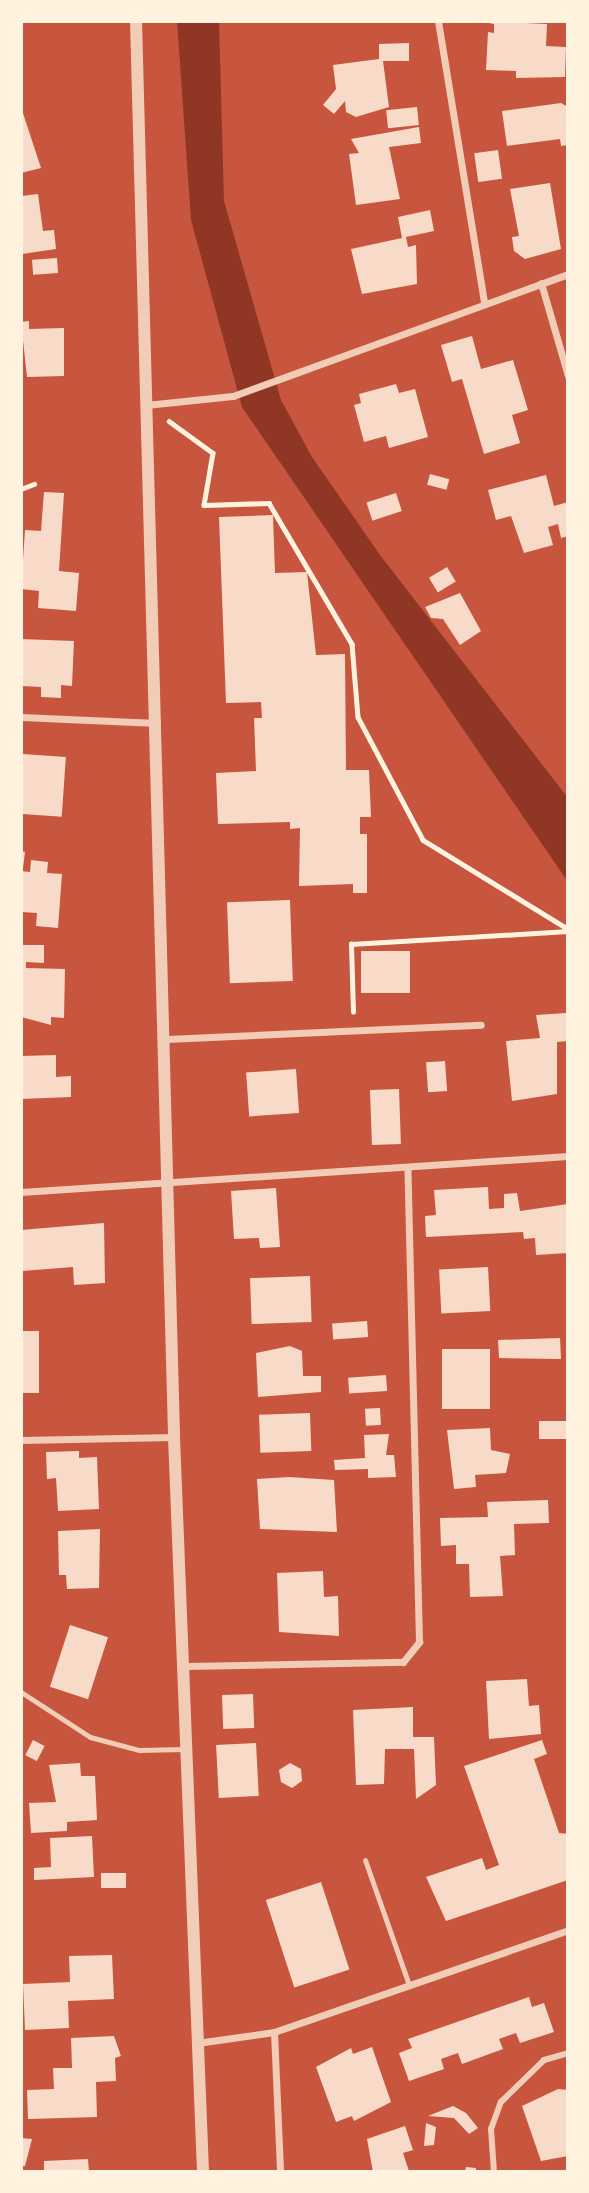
<!DOCTYPE html>
<html>
<head>
<meta charset="utf-8">
<style>
  body { margin:0 }
  #map { position:relative; width:589px; height:2193px; overflow:hidden; background:#c8553d; font-family:Jost,sans-serif }
  div>[style] { position:absolute }
  .water>* { inset:0; background:#8f3625 }
  .building>* { inset:0; background:#f7dbc8; transform-origin:0 0 }
  .path>* { height:4.5px; margin:-2.25px; padding:0 2.25px; transform-origin:2.25px; border-radius:2.25px; background:#fff3e0 }
  .service>* { height:5px; margin:-2.5px; padding:0 2.5px; transform-origin:2.5px; border-radius:2.5px; background:#f1ccb7 }
  .pedestrian>* { height:6px; margin:-3px; padding:0 3px; transform-origin:3px; border-radius:3px; background:#f1ccb7 }
  .minor>* { height:7px; margin:-3.5px; padding:0 3.5px; transform-origin:3.5px; border-radius:3.5px; background:#f1ccb7 }
  .tertiary>* { height:12px; margin:-6px; padding:0 6px; transform-origin:6px; border-radius:6px; background:#f1ccb7 }
  span { translate:-50% -50%; white-space:nowrap; text-align:center; line-height:1.15; -webkit-text-stroke:5px #fff3e0; paint-order:stroke }
  .frame { position:absolute; inset:0; border:23px solid #fff3e0; pointer-events:none }
</style>
</head>
<body>
<div id="map">
  <div class="water">
    <i style="clip-path:polygon(177px 21px,219px 21px,224px 201px,281px 400px,312px 457px,380px 555px,568px 798px,568px 882px,242px 407px,191px 220px)"></i>
  </div>
  <div class="building">
    <i style="clip-path:polygon(478px 21px,547px 24px,546px 46px,566px 47px,565px 77px,516px 78px,516px 71px,486px 70px,488px 32px,494px 33px,494px 24px)"></i>
    <i style="clip-path:polygon(409px 43px,409px 61px,383px 61px,389px 107px,356px 117px,346px 112px,345px 101px,334px 114px,323px 105px,336px 89px,333px 65px,379px 59px,379px 44px)"></i>
    <i style="clip-path:polygon(561px 103px,568px 107px,568px 145px,561px 146px,560px 139px,507px 146px,502px 111px)"></i>
    <i style="clip-path:polygon(21px 107px,41px 168px,21px 173px)"></i>
    <i style="left:417px;top:107px;width:18px;height:31px;rotate:84deg"></i>
    <i style="clip-path:polygon(419px 127px,421px 143px,389px 147px,400px 199px,356px 205px,349px 154px,359px 153px,351px 139px)"></i>
    <i style="left:498px;top:150px;width:29px;height:24px;rotate:82deg"></i>
    <i style="clip-path:polygon(550px 183px,561px 249px,525px 259px,514px 251px,512px 237px,519px 236px,510px 189px)"></i>
    <i style="clip-path:polygon(38px 194px,43px 231px,54px 230px,56px 249px,22px 254px,21px 196px)"></i>
    <i style="clip-path:polygon(430px 210px,434px 231px,406px 237px,408px 247px,416px 245px,417px 284px,362px 294px,351px 249px,402px 238px,398px 217px)"></i>
    <i style="left:57px;top:258px;width:15px;height:25px;rotate:86deg"></i>
    <i style="clip-path:polygon(29px 321px,29px 329px,64px 328px,64px 376px,27px 377px,21px 322px)"></i>
    <i style="clip-path:polygon(472px 336px,481px 369px,513px 360px,528px 410px,512px 415px,520px 443px,484px 454px,462px 379px,452px 382px,441px 345px)"></i>
    <i style="clip-path:polygon(396px 384px,399px 393px,415px 389px,428px 437px,389px 448px,386px 436px,364px 442px,354px 405px,361px 403px,359px 394px)"></i>
    <i style="left:430px;top:474px;width:20px;height:11px;rotate:15deg"></i>
    <i style="clip-path:polygon(546px 475px,554px 506px,568px 502px,568px 536px,561px 538px,558px 524px,548px 527px,553px 545px,524px 553px,511px 516px,496px 520px,488px 490px)"></i>
    <i style="clip-path:polygon(44px 492px,64px 493px,59px 571px,79px 573px,76px 611px,38px 608px,39px 591px,21px 589px,25px 530px,41px 531px)"></i>
    <i style="left:396px;top:493px;width:19px;height:31px;rotate:72deg"></i>
    <i style="clip-path:polygon(273px 515px,275px 573px,307px 572px,316px 655px,345px 654px,346px 770px,369px 770px,371px 817px,360px 817px,360px 834px,367px 834px,367px 893px,353px 893px,353px 884px,299px 886px,300px 828px,290px 829px,290px 822px,218px 824px,216px 773px,256px 771px,254px 718px,262px 718px,261px 702px,226px 703px,219px 517px)"></i>
    <i style="left:447px;top:567px;width:17px;height:21px;rotate:59deg"></i>
    <i style="clip-path:polygon(460px 593px,481px 631px,460px 645px,443px 619px,431px 618px,425px 607px)"></i>
    <i style="clip-path:polygon(21px 639px,74px 641px,72px 686px,61px 685px,61px 698px,41px 697px,41px 687px,21px 686px)"></i>
    <i style="left:23px;top:754px;width:43px;height:60px;rotate:4deg"></i>
    <i style="clip-path:polygon(21px 851px,25px 852px,23px 868px,21px 868px)"></i>
    <i style="clip-path:polygon(31px 860px,48px 862px,47px 873px,62px 874px,58px 928px,36px 926px,37px 913px,21px 912px,21px 871px,30px 872px)"></i>
    <i style="left:290px;top:900px;width:81px;height:63px;rotate:88deg"></i>
    <i style="clip-path:polygon(21px 945px,44px 945px,44px 963px,26px 962px,26px 968px,65px 969px,64px 1018px,51px 1017px,51px 1025px,21px 1017px)"></i>
    <i style="left:361px;top:951px;width:49px;height:42px"></i>
    <i style="clip-path:polygon(566px 1013px,568px 1041px,557px 1042px,557px 1094px,512px 1101px,506px 1041px,540px 1038px,536px 1015px)"></i>
    <i style="clip-path:polygon(56px 1055px,56px 1077px,71px 1076px,71px 1097px,21px 1099px,21px 1056px)"></i>
    <i style="left:445px;top:1061px;width:30px;height:19px;rotate:86deg"></i>
    <i style="left:296px;top:1069px;width:44px;height:50px;rotate:86deg"></i>
    <i style="left:399px;top:1089px;width:55px;height:29px;rotate:88deg"></i>
    <i style="clip-path:polygon(488px 1187px,489px 1209px,504px 1208px,504px 1194px,517px 1193px,520px 1211px,568px 1204px,568px 1253px,536px 1255px,535px 1238px,524px 1239px,523px 1232px,426px 1237px,425px 1216px,436px 1215px,434px 1190px)"></i>
    <i style="clip-path:polygon(276px 1188px,280px 1247px,260px 1248px,259px 1238px,234px 1239px,231px 1191px)"></i>
    <i style="clip-path:polygon(104px 1223px,105px 1283px,74px 1285px,73px 1267px,22px 1271px,21px 1230px)"></i>
    <i style="left:488px;top:1267px;width:44px;height:49px;rotate:87deg"></i>
    <i style="left:310px;top:1276px;width:46px;height:60px;rotate:88deg"></i>
    <i style="left:367px;top:1321px;width:16px;height:35px;rotate:86deg"></i>
    <i style="left:21px;top:1331px;width:18px;height:62px"></i>
    <i style="clip-path:polygon(560px 1338px,561px 1359px,499px 1358px,498px 1340px)"></i>
    <i style="clip-path:polygon(290px 1346px,302px 1351px,303px 1376px,321px 1376px,321px 1392px,258px 1397px,256px 1353px)"></i>
    <i style="left:490px;top:1349px;width:60px;height:48px;rotate:90deg"></i>
    <i style="left:386px;top:1375px;width:16px;height:38px;rotate:86deg"></i>
    <i style="left:380px;top:1408px;width:17px;height:15px;rotate:87deg"></i>
    <i style="left:310px;top:1413px;width:38px;height:51px;rotate:88deg"></i>
    <i style="left:568px;top:1421px;width:18px;height:29px;rotate:90deg"></i>
    <i style="clip-path:polygon(490px 1428px,491px 1450px,510px 1454px,506px 1473px,475px 1475px,476px 1487px,454px 1489px,447px 1430px)"></i>
    <i style="clip-path:polygon(389px 1434px,386px 1455px,394px 1455px,396px 1477px,368px 1478px,368px 1469px,335px 1470px,334px 1460px,365px 1458px,364px 1435px)"></i>
    <i style="clip-path:polygon(79px 1451px,79px 1458px,97px 1457px,99px 1509px,58px 1511px,56px 1478px,47px 1479px,46px 1452px)"></i>
    <i style="clip-path:polygon(289px 1477px,334px 1480px,337px 1532px,260px 1529px,257px 1479px)"></i>
    <i style="clip-path:polygon(548px 1500px,549px 1523px,514px 1524px,515px 1555px,500px 1556px,503px 1596px,470px 1597px,469px 1564px,456px 1564px,456px 1545px,441px 1546px,440px 1518px,488px 1517px,487px 1502px)"></i>
    <i style="clip-path:polygon(100px 1529px,99px 1588px,67px 1589px,66px 1575px,59px 1575px,58px 1531px)"></i>
    <i style="clip-path:polygon(323px 1571px,324px 1597px,338px 1596px,339px 1636px,279px 1632px,277px 1573px)"></i>
    <i style="left:70px;top:1625px;width:40px;height:65px;rotate:18deg"></i>
    <i style="clip-path:polygon(527px 1679px,529px 1706px,539px 1705px,541px 1734px,489px 1739px,486px 1681px)"></i>
    <i style="left:253px;top:1694px;width:34px;height:31px;rotate:88deg"></i>
    <i style="clip-path:polygon(413px 1707px,413px 1737px,434px 1737px,436px 1785px,416px 1799px,414px 1749px,385px 1749px,384px 1784px,356px 1785px,353px 1710px)"></i>
    <i style="left:33px;top:1740px;width:13px;height:17px;rotate:27deg"></i>
    <i style="clip-path:polygon(542px 1740px,547px 1754px,534px 1759px,559px 1833px,568px 1834px,568px 1880px,446px 1921px,426px 1877px,482px 1858px,486px 1870px,499px 1865px,464px 1766px)"></i>
    <i style="left:256px;top:1743px;width:53px;height:40px;rotate:87deg"></i>
    <i style="clip-path:polygon(80px 1763px,81px 1776px,95px 1776px,97px 1820px,67px 1822px,67px 1831px,31px 1833px,29px 1803px,56px 1802px,49px 1765px)"></i>
    <i style="clip-path:polygon(290px 1763px,301px 1769px,302px 1781px,292px 1788px,281px 1782px,279px 1770px)"></i>
    <i style="clip-path:polygon(92px 1836px,94px 1877px,34px 1880px,34px 1868px,51px 1867px,50px 1838px)"></i>
    <i style="left:101px;top:1873px;width:25px;height:15px"></i>
    <i style="left:321px;top:1882px;width:92px;height:58px;rotate:72deg"></i>
    <i style="clip-path:polygon(112px 1955px,114px 1999px,68px 2001px,69px 2028px,25px 2030px,23px 1984px,70px 1982px,69px 1956px)"></i>
    <i style="clip-path:polygon(529px 1997px,532px 2007px,544px 2003px,554px 2032px,520px 2043px,516px 2033px,499px 2039px,503px 2049px,462px 2064px,458px 2053px,441px 2059px,444px 2069px,409px 2081px,399px 2053px,412px 2048px,408px 2039px)"></i>
    <i style="clip-path:polygon(114px 2036px,121px 2056px,115px 2058px,116px 2081px,96px 2082px,97px 2117px,28px 2119px,27px 2090px,54px 2089px,53px 2068px,72px 2068px,71px 2038px)"></i>
    <i style="clip-path:polygon(372px 2047px,391px 2102px,354px 2121px,352px 2116px,336px 2122px,316px 2067px,351px 2048px,353px 2054px)"></i>
    <i style="clip-path:polygon(558px 2089px,568px 2090px,568px 2156px,541px 2161px,522px 2106px)"></i>
    <i style="clip-path:polygon(453px 2106px,466px 2113px,478px 2128px,469px 2134px,454px 2118px,428px 2116px)"></i>
    <i style="clip-path:polygon(426px 2123px,436px 2127px,434px 2145px,424px 2146px)"></i>
    <i style="clip-path:polygon(405px 2126px,413px 2150px,403px 2153px,409px 2171px,420px 2172px,373px 2172px,367px 2139px)"></i>
    <i style="clip-path:polygon(21px 2138px,32px 2139px,25px 2166px,21px 2166px)"></i>
    <i style="clip-path:polygon(88px 2159px,89px 2172px,44px 2172px,44px 2161px)"></i>
    <i style="clip-path:polygon(466px 2167px,476px 2168px,476px 2172px,465px 2172px)"></i>
  </div>
  <div class="path">
    <i style="left:169px;top:421px;width:54px;rotate:36deg"></i>
    <i style="left:213px;top:453px;width:53px;rotate:99.8deg"></i>
    <i style="left:204px;top:505px;width:65px;rotate:-1.8deg"></i>
    <i style="left:269px;top:503px;width:164px;rotate:59.5deg"></i>
    <i style="left:352px;top:644px;width:73px;rotate:85.3deg"></i>
    <i style="left:358px;top:717px;width:139px;rotate:62.1deg"></i>
    <i style="left:423px;top:840px;width:170px;rotate:31.5deg"></i>
    <i style="left:21px;top:489px;width:14px;rotate:-21deg"></i>
    <i style="left:353px;top:1012px;width:68px;rotate:-91.7deg"></i>
    <i style="left:351px;top:944px;width:217px;rotate:-3.4deg"></i>
  </div>
  <div class="service">
    <i style="left:21px;top:1692px;width:82px;rotate:33.1deg"></i>
    <i style="left:90px;top:1737px;width:51px;rotate:14.9deg"></i>
    <i style="left:139px;top:1750px;width:46px;rotate:-1.2deg"></i>
    <i style="left:365px;top:1860px;width:133px;rotate:70.6deg"></i>
  </div>
  <div class="pedestrian">
    <i style="left:494px;top:2172px;width:43px;rotate:-94deg"></i>
    <i style="left:491px;top:2129px;width:29px;rotate:-70deg"></i>
    <i style="left:501px;top:2102px;width:60px;rotate:-44.3deg"></i>
    <i style="left:544px;top:2060px;width:25px;rotate:-16deg"></i>
  </div>
  <div class="minor">
    <i style="left:438px;top:21px;width:285px;rotate:80.7deg"></i>
    <i style="left:541px;top:283px;width:97px;rotate:73.8deg"></i>
    <i style="left:146px;top:405px;width:87px;rotate:-5.9deg"></i>
    <i style="left:233px;top:396px;width:357px;rotate:-20deg"></i>
    <i style="left:21px;top:717px;width:136px;rotate:2.5deg"></i>
    <i style="left:167px;top:1039px;width:314px;rotate:-2.6deg"></i>
    <i style="left:21px;top:1192px;width:548px;rotate:-3.77deg"></i>
    <i style="left:21px;top:1440px;width:153px;rotate:-1.1deg"></i>
    <i style="left:185px;top:1666px;width:218px;rotate:-1.1deg"></i>
    <i style="left:403px;top:1662px;width:26px;rotate:-51deg"></i>
    <i style="left:419px;top:1642px;width:475px;rotate:-91.4deg"></i>
    <i style="left:274px;top:2032px;width:140px;rotate:87.5deg"></i>
    <i style="left:197px;top:2043px;width:78px;rotate:-8.1deg"></i>
    <i style="left:274px;top:2032px;width:311px;rotate:-19.1deg"></i>
  </div>
  <div class="tertiary">
    <i style="left:136px;top:21px;width:1417px;rotate:88.46deg"></i>
    <i style="left:174px;top:1437px;width:736px;rotate:87.74deg"></i>
  </div>
  <div class="frame"></div>
</div>
</body>
</html>
